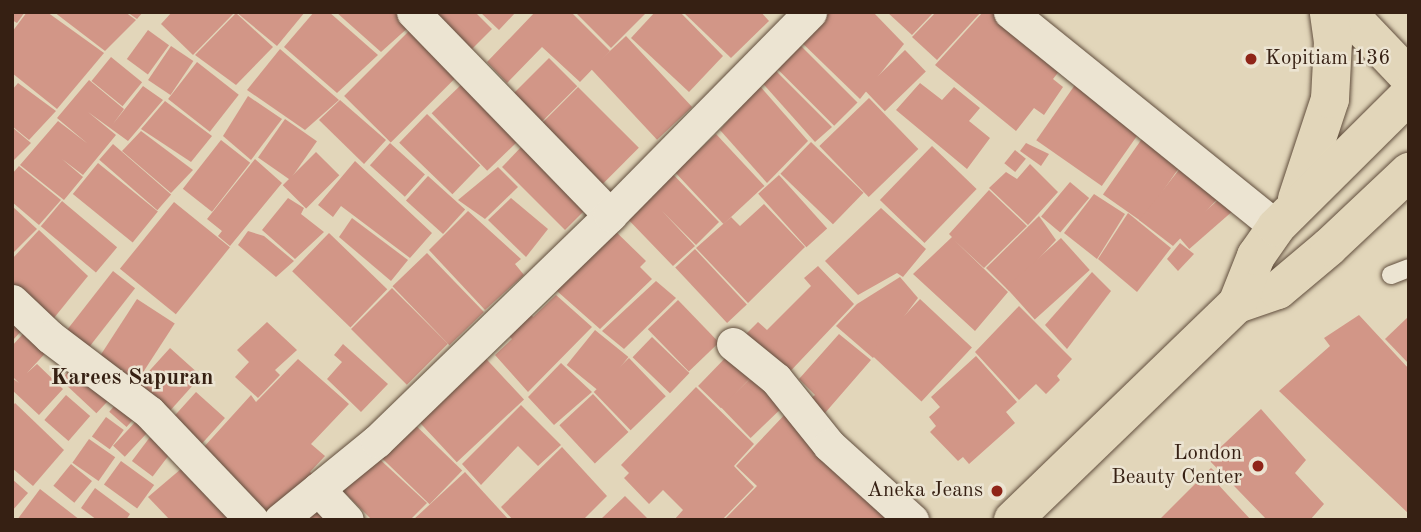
<!DOCTYPE html>
<html>
<head>
<meta charset="utf-8">
<style>
  body { margin:0 }
  #map { position:relative; width:1421px; height:532px; overflow:hidden; background:#e2d6ba; font-family:"Old Standard TT",serif }
  div>[style] { position:absolute }
  .building>* { inset:0; background:#d29687; transform-origin:0 0 }
  .roads { filter:drop-shadow(0 0 2px #614e3d) drop-shadow(0 0 2px #614e3d) }
  .service>* { height:18px; margin:-9px; padding:0 9px; transform-origin:9px; border-radius:9px; background:#ece4d2 }
  .minor>* { height:33px; margin:-16.5px; padding:0 16.5px; transform-origin:16.5px; border-radius:16.5px; background:#ece4d2 }
  .primary>* { height:38px; margin:-19px; padding:0 19px; transform-origin:19px; border-radius:19px; background:#e2d6ba }
  .dots>* { width:19px; height:19px; translate:-50% -50%; box-sizing:border-box; border:4px solid #ece4d2; border-radius:50% }
  span { translate:-50% -50%; white-space:nowrap; text-align:center; line-height:1.15; -webkit-text-stroke:5px #ece4d2; paint-order:stroke }
  .poi-label { font-size:21px; color:#362013 }
  .left { translate:0 -50%; text-align:left }
  .right { translate:-100% -50%; text-align:right }
  .neighbourhood-label { font-size:23px; color:#362013; font-weight:700 }
  .frame { position:absolute; inset:0; border:14px solid #362013; pointer-events:none }
</style>
</head>
<body>
<div id="map">
  <div class="building">
    <i style="clip-path:polygon(12px 12px,25px 12px,17px 23px,12px 20px)"></i>
    <i style="clip-path:polygon(27px 12px,47px 12px,104px 53px,57px 109px,12px 73px,12px 32px)"></i>
    <i style="clip-path:polygon(54px 12px,125px 12px,136px 20px,105px 51px)"></i>
    <i style="clip-path:polygon(127px 12px,143px 12px,137px 19px)"></i>
    <i style="clip-path:polygon(172px 12px,235px 12px,193px 55px,161px 24px)"></i>
    <i style="clip-path:polygon(236px 12px,305px 12px,277px 46px)"></i>
    <i style="clip-path:polygon(314px 12px,329px 12px,378px 55px,337px 93px,284px 47px)"></i>
    <i style="clip-path:polygon(336px 12px,400px 12px,411px 25px,381px 52px)"></i>
    <i style="clip-path:polygon(427px 12px,475px 12px,492px 29px,465px 56px)"></i>
    <i style="clip-path:polygon(480px 12px,516px 12px,499px 30px)"></i>
    <i style="clip-path:polygon(535px 12px,571px 12px,610px 51px,580px 82px,542px 47px,507px 83px,487px 62px)"></i>
    <i style="clip-path:polygon(575px 12px,647px 12px,611px 48px)"></i>
    <i style="clip-path:polygon(655px 12px,680px 12px,723px 56px,689px 92px,631px 38px)"></i>
    <i style="clip-path:polygon(683px 12px,761px 12px,769px 21px,731px 58px)"></i>
    <i style="clip-path:polygon(821px 12px,873px 12px,904px 44px,860px 99px,796px 37px)"></i>
    <i style="clip-path:polygon(887px 12px,934px 12px,912px 35px)"></i>
    <i style="clip-path:polygon(936px 12px,981px 12px,937px 60px,912px 37px)"></i>
    <i style="clip-path:polygon(983px 12px,993px 12px,1060px 70px,1053px 79px,1063px 87px,1044px 115px,1034px 108px,1016px 131px,935px 65px)"></i>
    <i style="clip-path:polygon(236px 13px,273px 47px,236px 85px,195px 55px)"></i>
    <i style="left:412px;top:28px;width:66px;height:96px;rotate:45deg"></i>
    <i style="left:148px;top:30px;width:26px;height:36px;rotate:36deg"></i>
    <i style="left:626px;top:36px;width:97px;height:48px;rotate:47deg"></i>
    <i style="left:796px;top:41px;width:87px;height:33px;rotate:45deg"></i>
    <i style="left:171px;top:46px;width:27px;height:41px;rotate:34deg"></i>
    <i style="clip-path:polygon(280px 49px,339px 100px,305px 130px,247px 90px)"></i>
    <i style="left:905px;top:50px;width:30px;height:57px;rotate:46deg"></i>
    <i style="left:111px;top:57px;width:40px;height:31px;rotate:39deg"></i>
    <i style="left:549px;top:58px;width:40px;height:59px;rotate:45deg"></i>
    <i style="left:197px;top:62px;width:53px;height:47px;rotate:38deg"></i>
    <i style="clip-path:polygon(771px 66px,832px 127px,815px 142px,759px 79px)"></i>
    <i style="clip-path:polygon(89px 80px,124px 109px,113px 124px,143px 86px,163px 100px,128px 141px,88px 112px,116px 135px,83px 175px,62px 159px,83px 177px,64px 200px,20px 165px,58px 121px,88px 144px,57px 118px)"></i>
    <i style="left:464px;top:82px;width:80px;height:45px;rotate:46deg"></i>
    <i style="left:1077px;top:82px;width:80px;height:71px;rotate:35deg"></i>
    <i style="clip-path:polygon(18px 83px,56px 111px,29px 140px,12px 126px,12px 90px)"></i>
    <i style="clip-path:polygon(920px 83px,942px 100px,954px 87px,980px 108px,969px 121px,990px 138px,967px 169px,896px 110px)"></i>
    <i style="clip-path:polygon(758px 84px,808px 141px,767px 183px,720px 130px)"></i>
    <i style="left:578px;top:87px;width:86px;height:61px;rotate:45deg"></i>
    <i style="clip-path:polygon(248px 96px,282px 119px,251px 160px,223px 136px)"></i>
    <i style="left:869px;top:98px;width:71px;height:69px;rotate:46deg"></i>
    <i style="clip-path:polygon(340px 100px,386px 140px,364px 164px,319px 120px)"></i>
    <i style="clip-path:polygon(165px 101px,212px 136px,191px 162px,141px 129px)"></i>
    <i style="left:427px;top:114px;width:74px;height:40px;rotate:44deg"></i>
    <i style="left:285px;top:119px;width:39px;height:47px;rotate:35deg"></i>
    <i style="clip-path:polygon(12px 127px,31px 143px,12px 162px)"></i>
    <i style="clip-path:polygon(141px 131px,193px 170px,171px 193px,122px 151px)"></i>
    <i style="left:1146px;top:133px;width:47px;height:75px;rotate:35deg"></i>
    <i style="left:716px;top:134px;width:71px;height:56px;rotate:47deg"></i>
    <i style="left:221px;top:140px;width:37px;height:62px;rotate:38deg"></i>
    <i style="left:811px;top:142px;width:73px;height:44px;rotate:44deg"></i>
    <i style="left:390px;top:143px;width:47px;height:30px;rotate:42deg"></i>
    <i style="clip-path:polygon(525px 143px,585px 210px,565px 230px,502px 167px)"></i>
    <i style="clip-path:polygon(1026px 143px,1049px 154px,1041px 166px,1020px 151px)"></i>
    <i style="left:113px;top:144px;width:77px;height:21px;rotate:41deg"></i>
    <i style="left:932px;top:146px;width:62px;height:75px;rotate:44deg"></i>
    <i style="left:1015px;top:150px;width:14px;height:17px;rotate:39deg"></i>
    <i style="left:316px;top:152px;width:33px;height:47px;rotate:45deg"></i>
    <i style="clip-path:polygon(255px 159px,282px 183px,230px 246px,218px 236px,222px 231px,207px 219px)"></i>
    <i style="clip-path:polygon(355px 161px,432px 233px,410px 258px,341px 206px,333px 217px,318px 205px)"></i>
    <i style="clip-path:polygon(1186px 161px,1224px 192px,1173px 246px,1139px 220px)"></i>
    <i style="left:98px;top:163px;width:77px;height:40px;rotate:39deg"></i>
    <i style="clip-path:polygon(1030px 164px,1058px 192px,1028px 225px,989px 188px,1006px 172px,1017px 179px)"></i>
    <i style="clip-path:polygon(19px 166px,61px 200px,39px 225px,12px 202px,12px 174px)"></i>
    <i style="clip-path:polygon(665px 166px,719px 222px,696px 245px,662px 211px,695px 246px,673px 266px,621px 212px)"></i>
    <i style="clip-path:polygon(498px 167px,518px 187px,485px 219px,458px 200px)"></i>
    <i style="left:779px;top:175px;width:72px;height:28px;rotate:48deg"></i>
    <i style="left:428px;top:176px;width:50px;height:33px;rotate:42deg"></i>
    <i style="left:1070px;top:182px;width:25px;height:45px;rotate:40deg"></i>
    <i style="clip-path:polygon(989px 190px,1027px 226px,984px 268px,954px 240px,1008px 292px,975px 331px,913px 274px,952px 237px,949px 234px)"></i>
    <i style="clip-path:polygon(1094px 194px,1125px 214px,1097px 259px,1064px 233px)"></i>
    <i style="left:1225px;top:194px;width:18px;height:63px;rotate:49deg"></i>
    <i style="clip-path:polygon(288px 198px,304px 208px,301px 214px,324px 232px,295px 259px,262px 230px)"></i>
    <i style="clip-path:polygon(511px 198px,548px 229px,526px 257px,488px 220px)"></i>
    <i style="left:62px;top:201px;width:72px;height:33px;rotate:40deg"></i>
    <i style="left:174px;top:202px;width:72px;height:86px;rotate:39deg"></i>
    <i style="clip-path:polygon(764px 204px,805px 247px,748px 303px,696px 248px,731px 217px,740px 226px)"></i>
    <i style="clip-path:polygon(12px 206px,37px 229px,12px 254px)"></i>
    <i style="clip-path:polygon(881px 208px,926px 249px,903px 277px,897px 273px,858px 295px,825px 261px)"></i>
    <i style="clip-path:polygon(468px 211px,521px 259px,515px 264px,524px 275px,485px 310px,429px 250px)"></i>
    <i style="clip-path:polygon(1128px 213px,1171px 248px,1137px 292px,1098px 259px)"></i>
    <i style="clip-path:polygon(1039px 216px,1056px 240px,1009px 291px,986px 268px)"></i>
    <i style="clip-path:polygon(352px 218px,408px 260px,391px 281px,339px 237px)"></i>
    <i style="clip-path:polygon(610px 226px,646px 261px,640px 267px,652px 279px,600px 329px,549px 284px)"></i>
    <i style="clip-path:polygon(39px 230px,88px 276px,45px 329px,12px 298px,12px 259px)"></i>
    <i style="clip-path:polygon(248px 231px,264px 236px,294px 261px,276px 277px,238px 245px)"></i>
    <i style="left:329px;top:233px;width:81px;height:53px;rotate:44deg"></i>
    <i style="left:1061px;top:238px;width:43px;height:74px;rotate:48deg"></i>
    <i style="clip-path:polygon(1180px 243px,1194px 254px,1178px 271px,1167px 259px)"></i>
    <i style="left:695px;top:249px;width:76px;height:27px;rotate:47deg"></i>
    <i style="left:427px;top:253px;width:82px;height:48px;rotate:46deg"></i>
    <i style="clip-path:polygon(818px 266px,854px 304px,782px 380px,746px 334px,758px 322px,767px 330px,811px 286px,804px 278px)"></i>
    <i style="left:113px;top:271px;width:28px;height:77px;rotate:38deg"></i>
    <i style="clip-path:polygon(1092px 272px,1111px 291px,1067px 349px,1045px 325px)"></i>
    <i style="clip-path:polygon(900px 277px,918px 298px,873px 358px,836px 326px,857px 304px)"></i>
    <i style="clip-path:polygon(656px 281px,676px 298px,624px 349px,602px 331px)"></i>
    <i style="left:392px;top:288px;width:79px;height:58px;rotate:45deg"></i>
    <i style="clip-path:polygon(556px 295px,592px 327px,528px 392px,495px 355px,512px 339px,506px 333px,529px 312px,533px 317px)"></i>
    <i style="left:137px;top:299px;width:45px;height:73px;rotate:33deg"></i>
    <i style="left:920px;top:299px;width:71px;height:74px;rotate:43deg"></i>
    <i style="left:678px;top:300px;width:59px;height:42px;rotate:46deg"></i>
    <i style="clip-path:polygon(1019px 306px,1072px 359px,1057px 376px,1060px 380px,1046px 394px,1036px 384px,1019px 400px,975px 352px)"></i>
    <i style="clip-path:polygon(12px 315px,25px 327px,12px 341px)"></i>
    <i style="clip-path:polygon(1359px 315px,1409px 369px,1409px 514px,1279px 391px,1330px 346px,1324px 338px)"></i>
    <i style="clip-path:polygon(1409px 316px,1409px 364px,1385px 339px)"></i>
    <i style="clip-path:polygon(267px 322px,297px 350px,275px 370px,280px 375px,258px 398px,235px 377px,249px 362px,237px 350px)"></i>
    <i style="clip-path:polygon(30px 326px,51px 347px,27px 373px,37px 364px,63px 389px,39px 415px,12px 390px,12px 378px,19px 383px,12px 376px,12px 346px)"></i>
    <i style="left:595px;top:330px;width:43px;height:45px;rotate:39deg"></i>
    <i style="clip-path:polygon(839px 334px,871px 360px,825px 413px,810px 399px,815px 395px,799px 379px)"></i>
    <i style="left:652px;top:337px;width:52px;height:28px;rotate:44deg"></i>
    <i style="clip-path:polygon(343px 344px,388px 384px,361px 412px,327px 379px,342px 362px,334px 355px)"></i>
    <i style="left:170px;top:348px;width:42px;height:55px;rotate:42deg"></i>
    <i style="left:477px;top:349px;width:69px;height:92px;rotate:47deg"></i>
    <i style="left:730px;top:353px;width:32px;height:46px;rotate:44deg"></i>
    <i style="clip-path:polygon(976px 356px,1017px 402px,1006px 412px,1015px 423px,969px 464px,963px 457px,958px 461px,930px 432px,936px 426px,929px 417px,940px 407px,931px 397px)"></i>
    <i style="left:629px;top:358px;width:53px;height:49px;rotate:46deg"></i>
    <i style="clip-path:polygon(298px 359px,349px 404px,311px 444px,325px 456px,310px 472px,315px 476px,265px 514px,203px 448px,251px 395px,256px 402px)"></i>
    <i style="left:79px;top:360px;width:49px;height:27px;rotate:43deg"></i>
    <i style="clip-path:polygon(561px 363px,592px 392px,554px 425px,528px 397px)"></i>
    <i style="left:756px;top:373px;width:43px;height:49px;rotate:46deg"></i>
    <i style="clip-path:polygon(696px 387px,754px 444px,734px 466px,754px 487px,722px 520px,674px 520px,683px 510px,663px 490px,649px 504px,624px 478px,629px 473px,621px 465px)"></i>
    <i style="left:196px;top:392px;width:39px;height:35px;rotate:42deg"></i>
    <i style="left:593px;top:394px;width:52px;height:46px;rotate:47deg"></i>
    <i style="left:66px;top:395px;width:32px;height:33px;rotate:41deg"></i>
    <i style="left:123px;top:396px;width:23px;height:21px;rotate:41deg"></i>
    <i style="clip-path:polygon(15px 403px,64px 450px,33px 486px,12px 468px,12px 407px)"></i>
    <i style="clip-path:polygon(521px 405px,561px 445px,538px 466px,518px 446px,481px 485px,462px 464px)"></i>
    <i style="clip-path:polygon(790px 409px,893px 520px,724px 520px,757px 486px,736px 466px)"></i>
    <i style="clip-path:polygon(1261px 409px,1306px 460px,1295px 473px,1324px 504px,1310px 520px,1267px 520px,1208px 459px)"></i>
    <i style="left:106px;top:417px;width:22px;height:24px;rotate:36deg"></i>
    <i style="left:139px;top:418px;width:16px;height:38px;rotate:43deg"></i>
    <i style="left:409px;top:419px;width:74px;height:47px;rotate:44deg"></i>
    <i style="left:153px;top:433px;width:26px;height:35px;rotate:37deg"></i>
    <i style="left:89px;top:439px;width:32px;height:29px;rotate:35deg"></i>
    <i style="clip-path:polygon(562px 447px,607px 496px,583px 520px,513px 520px,501px 507px)"></i>
    <i style="clip-path:polygon(375px 455px,427px 503px,410px 520px,372px 520px,342px 490px)"></i>
    <i style="left:121px;top:461px;width:41px;height:29px;rotate:36deg"></i>
    <i style="clip-path:polygon(188px 463px,241px 520px,170px 520px,148px 497px)"></i>
    <i style="left:71px;top:464px;width:27px;height:28px;rotate:39deg"></i>
    <i style="clip-path:polygon(1211px 468px,1220px 476px,1214px 480px,1251px 520px,1159px 520px)"></i>
    <i style="clip-path:polygon(465px 472px,509px 520px,413px 520px)"></i>
    <i style="clip-path:polygon(12px 479px,28px 493px,12px 511px)"></i>
    <i style="clip-path:polygon(95px 488px,130px 514px,126px 520px,97px 520px,81px 508px)"></i>
    <i style="clip-path:polygon(40px 489px,80px 520px,17px 520px)"></i>
    <i style="clip-path:polygon(625px 496px,649px 520px,600px 520px)"></i>
    <i style="clip-path:polygon(317px 509px,327px 520px,304px 520px)"></i>
  </div>
  <div class="roads">
    <div class="service">
      <i style="left:1391px;top:275px;width:19px;rotate:-21deg"></i>
    </div>
    <div class="minor">
      <i style="left:413px;top:12px;width:283px;rotate:45.9deg"></i>
      <i style="left:1010px;top:12px;width:342px;rotate:38.9deg"></i>
      <i style="left:12px;top:301px;width:52px;rotate:43.5deg"></i>
      <i style="left:50px;top:337px;width:124px;rotate:37.1deg"></i>
      <i style="left:149px;top:412px;width:149px;rotate:46.4deg"></i>
      <i style="left:733px;top:344px;width:55px;rotate:39.1deg"></i>
      <i style="left:776px;top:379px;width:85px;rotate:51.2deg"></i>
      <i style="left:829px;top:445px;width:112px;rotate:42.1deg"></i>
      <i style="left:318px;top:489px;width:42px;rotate:46.9deg"></i>
      <i style="left:280px;top:520px;width:125px;rotate:-39.2deg"></i>
      <i style="left:377px;top:441px;width:325px;rotate:-44.1deg"></i>
      <i style="left:610px;top:215px;width:285px;rotate:-45.4deg"></i>
    </div>
    <div class="primary">
      <i style="left:1347px;top:12px;width:90px;rotate:46.4deg"></i>
      <i style="left:1297px;top:199px;width:105px;rotate:-71.7deg"></i>
      <i style="left:1330px;top:99px;width:57px;rotate:-87deg"></i>
      <i style="left:1333px;top:42px;width:30px;rotate:-98deg"></i>
      <i style="left:1237px;top:304px;width:43px;rotate:-18.9deg"></i>
      <i style="left:1278px;top:290px;width:67px;rotate:-40.1deg"></i>
      <i style="left:1329px;top:247px;width:110px;rotate:-43.2deg"></i>
      <i style="left:1013px;top:520px;width:311px;rotate:-44deg"></i>
      <i style="left:1237px;top:304px;width:52px;rotate:-68.4deg"></i>
      <i style="left:1256px;top:256px;width:35px;rotate:-55deg"></i>
      <i style="left:1276px;top:227px;width:187px;rotate:-44.8deg"></i>
    </div>
  </div>
  <div class="dots">
    <i style="left:1251px;top:59px;background:#8f2418"></i>
    <i style="left:1258px;top:466px;background:#8f2418"></i>
    <i style="left:997px;top:491px;background:#8f2418"></i>
  </div>
  <div class="poi-label">
    <span class="left" style="left:1265px;top:59px">Kopitiam 136</span>
    <span class="right" style="left:1242px;top:466px">London<br>Beauty Center</span>
    <span class="right" style="left:983px;top:491px">Aneka Jeans</span>
  </div>
  <div class="neighbourhood-label">
    <span style="left:132px;top:378px">Karees Sapuran</span>
  </div>
  <div class="frame"></div>
</div>
</body>
</html>
